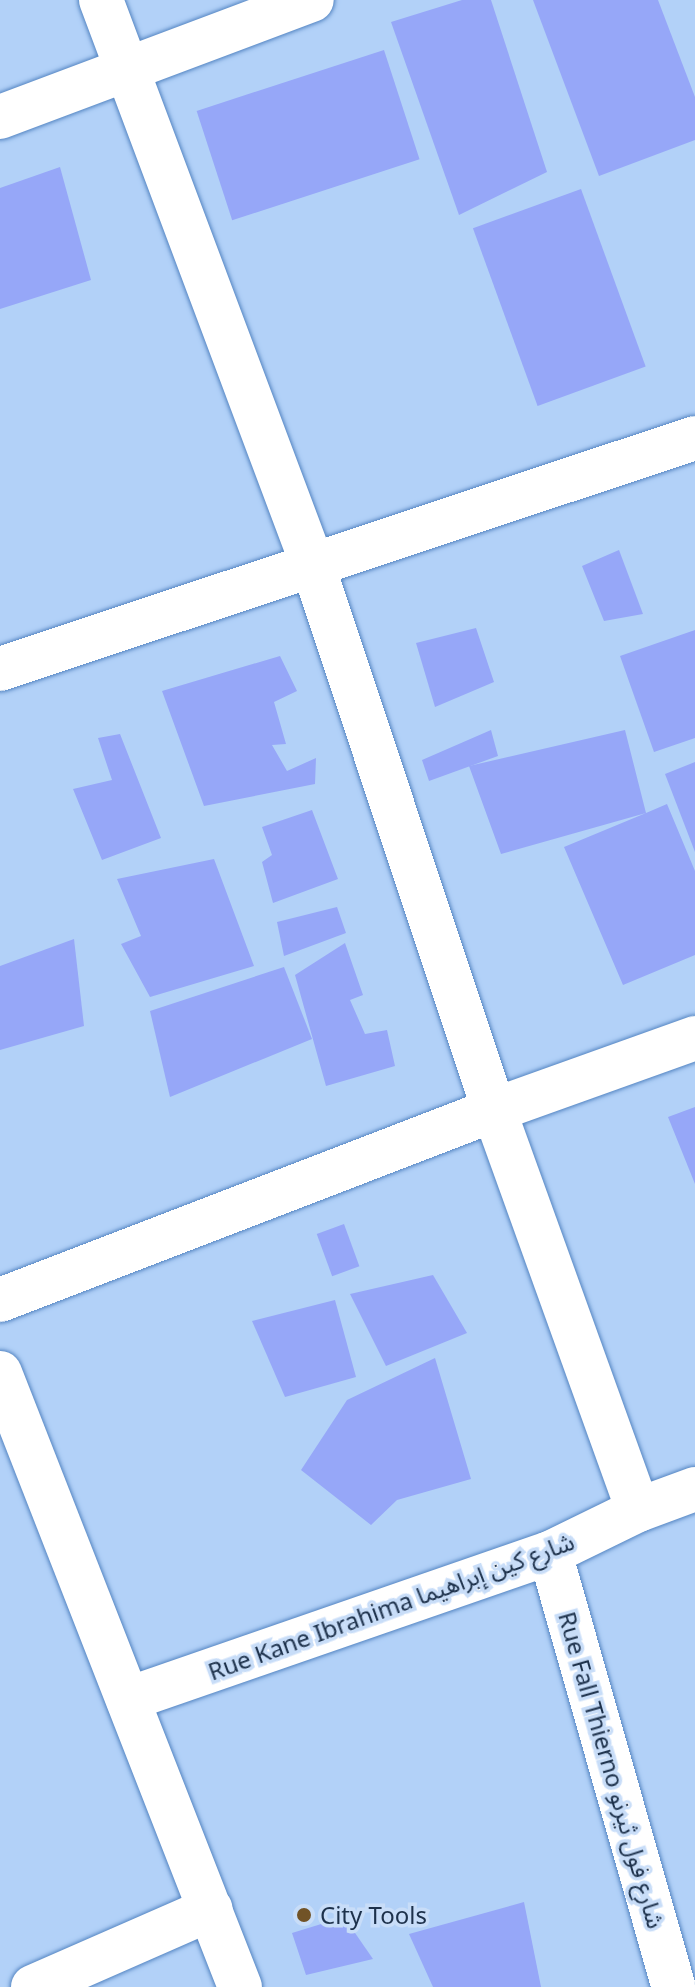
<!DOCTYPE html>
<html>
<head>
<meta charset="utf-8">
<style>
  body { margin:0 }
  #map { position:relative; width:695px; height:1987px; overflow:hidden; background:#b2d1f8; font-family:"Noto Sans","Noto Sans Arabic",sans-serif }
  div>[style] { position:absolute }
  .building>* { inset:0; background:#96a7f8; transform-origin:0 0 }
  .roads { filter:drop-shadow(0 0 2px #5485c2) drop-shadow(0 0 2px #5485c2) }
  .minor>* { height:44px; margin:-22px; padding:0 22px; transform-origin:22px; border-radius:22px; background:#fff }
  .tertiary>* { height:44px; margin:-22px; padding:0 22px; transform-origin:22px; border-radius:22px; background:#fff }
  .dots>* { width:22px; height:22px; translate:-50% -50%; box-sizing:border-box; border:4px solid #c8ddf8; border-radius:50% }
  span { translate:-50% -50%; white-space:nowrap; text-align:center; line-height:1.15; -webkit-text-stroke:7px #c8ddf8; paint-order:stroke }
  .street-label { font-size:24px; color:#1d314b }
  .poi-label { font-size:24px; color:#1d314b }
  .left { translate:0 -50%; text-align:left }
</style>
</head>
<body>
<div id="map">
  <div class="building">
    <i style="clip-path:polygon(462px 0,491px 0,547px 172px,459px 215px,391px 22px)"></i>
    <i style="clip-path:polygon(533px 0,658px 0,695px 97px,695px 140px,599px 176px)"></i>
    <i style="left:384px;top:50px;width:115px;height:197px;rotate:72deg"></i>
    <i style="clip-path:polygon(60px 167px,91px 280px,0 309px,0 188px)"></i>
    <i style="left:581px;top:189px;width:189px;height:115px;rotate:70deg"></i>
    <i style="clip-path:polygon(619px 550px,643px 614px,604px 621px,582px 566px)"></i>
    <i style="clip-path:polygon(476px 628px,494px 682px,435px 707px,416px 643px)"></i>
    <i style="clip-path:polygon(695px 630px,695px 738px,654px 752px,620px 656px)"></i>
    <i style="clip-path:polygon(280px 656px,297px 691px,274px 702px,286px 744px,272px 745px,287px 771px,316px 758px,315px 784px,204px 806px,162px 691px)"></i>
    <i style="clip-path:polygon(491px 730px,498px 756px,429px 781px,422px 760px)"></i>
    <i style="clip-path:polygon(625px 730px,646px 813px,667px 804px,695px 871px,695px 955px,623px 985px,564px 847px,646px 813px,501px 854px,469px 766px)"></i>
    <i style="clip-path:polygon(120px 734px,161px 838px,102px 860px,73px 789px,112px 780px,98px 738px)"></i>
    <i style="clip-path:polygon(695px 762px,695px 852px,665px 774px)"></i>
    <i style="clip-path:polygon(312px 810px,338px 879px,273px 903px,262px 862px,272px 855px,262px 827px)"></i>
    <i style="clip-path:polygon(214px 859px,254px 966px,150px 997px,121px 944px,141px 936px,117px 879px)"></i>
    <i style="clip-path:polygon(337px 907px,346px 933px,284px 956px,277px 922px)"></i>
    <i style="clip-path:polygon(74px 939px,84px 1026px,0 1050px,0 966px)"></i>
    <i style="clip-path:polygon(345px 943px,363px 995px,350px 1000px,365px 1034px,387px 1030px,395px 1066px,326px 1086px,295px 975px)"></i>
    <i style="clip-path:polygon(284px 967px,312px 1039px,170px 1097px,150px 1011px)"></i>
    <i style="clip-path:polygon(695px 1107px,695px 1184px,668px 1117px)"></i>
    <i style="left:344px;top:1224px;width:45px;height:29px;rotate:70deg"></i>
    <i style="clip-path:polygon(433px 1275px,467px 1333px,386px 1366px,350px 1294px)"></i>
    <i style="clip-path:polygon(335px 1300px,356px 1377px,285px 1397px,252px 1321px)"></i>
    <i style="clip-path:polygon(435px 1358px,471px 1479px,397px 1500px,371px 1525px,301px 1470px,347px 1400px)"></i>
    <i style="clip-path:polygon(524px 1902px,541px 1987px,433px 1987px,409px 1934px)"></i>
    <i style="clip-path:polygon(344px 1917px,373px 1959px,306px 1975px,292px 1933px)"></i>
  </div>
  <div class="roads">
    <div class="minor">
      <i style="left:101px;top:0;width:601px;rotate:69.46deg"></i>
      <i style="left:312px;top:563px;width:576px;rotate:71.6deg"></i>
      <i style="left:494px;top:1110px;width:425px;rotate:70.2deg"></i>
      <i style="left:0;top:117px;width:333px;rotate:-20.6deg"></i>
      <i style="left:0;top:669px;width:732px;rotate:-18.39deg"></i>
      <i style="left:0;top:1300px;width:529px;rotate:-21.04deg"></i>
      <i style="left:494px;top:1110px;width:214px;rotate:-19.7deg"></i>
      <i style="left:550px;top:1553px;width:451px;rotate:74.1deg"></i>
      <i style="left:128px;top:1699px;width:447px;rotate:-19.1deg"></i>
      <i style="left:550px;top:1553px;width:98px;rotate:-26deg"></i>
      <i style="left:638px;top:1510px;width:61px;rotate:-20.2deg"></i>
      <i style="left:33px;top:1987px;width:194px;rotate:-23.7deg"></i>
    </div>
    <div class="tertiary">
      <i style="left:0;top:1373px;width:659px;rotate:68.65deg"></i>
    </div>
  </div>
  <div class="dots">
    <i style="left:304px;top:1915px;background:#715327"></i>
  </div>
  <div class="street-label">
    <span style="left:391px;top:1606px;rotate:-20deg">Rue Kane Ibrahima شارع كين إبراهيما</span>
    <span style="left:612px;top:1770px;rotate:74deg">Rue Fall Thierno شارع فول ثيرنو</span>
  </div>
  <div class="poi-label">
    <span class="left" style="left:320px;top:1915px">City Tools</span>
  </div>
</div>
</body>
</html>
